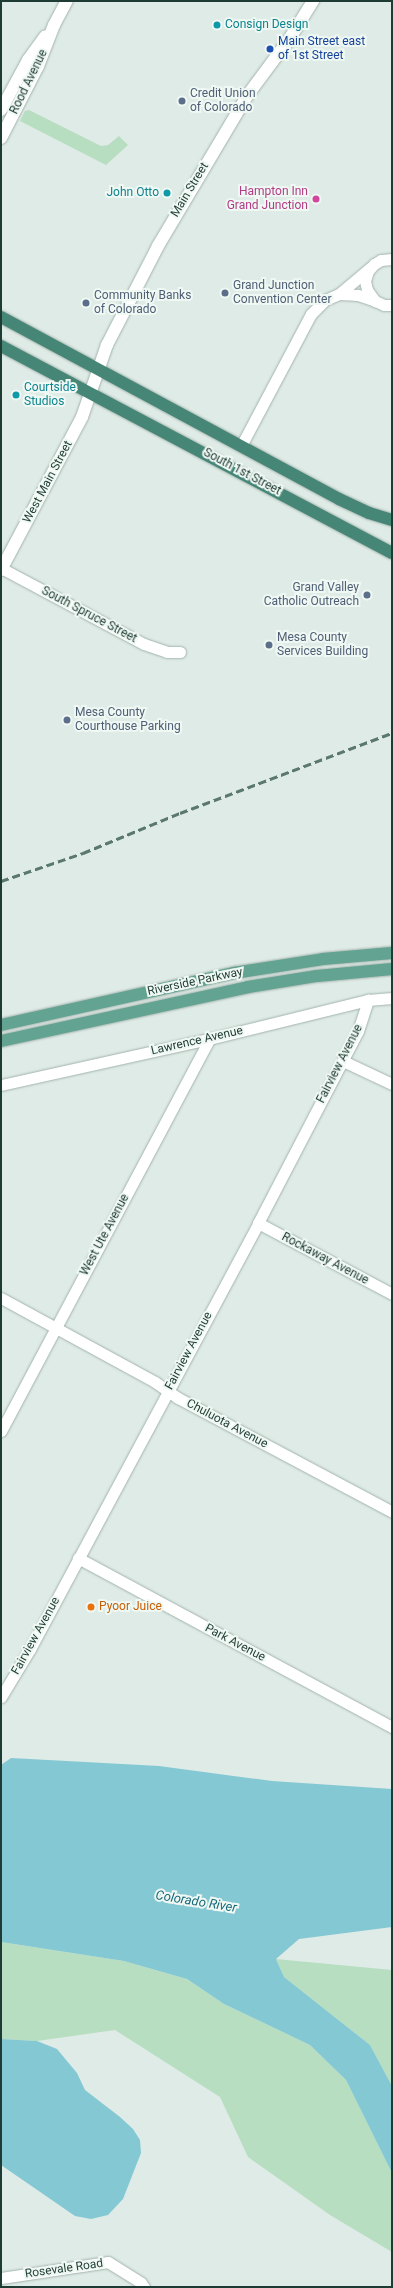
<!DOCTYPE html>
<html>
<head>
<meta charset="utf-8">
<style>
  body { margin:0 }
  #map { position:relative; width:393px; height:2288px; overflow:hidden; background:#dfebe6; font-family:Roboto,sans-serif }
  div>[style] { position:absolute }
  .green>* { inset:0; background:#b7dec1 }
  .water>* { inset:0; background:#84c8d3 }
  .roads { filter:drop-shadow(0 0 1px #a2b3ad) drop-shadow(0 0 1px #a2b3ad) }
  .minor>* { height:11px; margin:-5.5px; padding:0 5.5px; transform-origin:5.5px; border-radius:5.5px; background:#fff }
  .tertiary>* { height:12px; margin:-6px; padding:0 6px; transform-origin:6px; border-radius:6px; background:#fff }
  .primary>* { height:12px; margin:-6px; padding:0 6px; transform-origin:6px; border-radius:6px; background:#62a391 }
  .trunk>* { height:12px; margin:-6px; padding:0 6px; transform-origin:6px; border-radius:6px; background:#468676 }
  .rail>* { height:3px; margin-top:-1.5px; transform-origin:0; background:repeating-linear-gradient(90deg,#5a786f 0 8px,transparent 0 12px) }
  .dots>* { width:11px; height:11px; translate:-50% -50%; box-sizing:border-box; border:2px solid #f0f8f4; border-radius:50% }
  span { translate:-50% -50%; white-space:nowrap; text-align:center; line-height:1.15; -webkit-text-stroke:4px #f0f8f4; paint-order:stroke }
  .culture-label { font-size:12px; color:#0d838f }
  .left { translate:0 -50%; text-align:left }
  .right { translate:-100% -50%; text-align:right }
  .transit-label { font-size:12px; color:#164399 }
  .street-label { font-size:12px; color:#1f3c34 }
  .service-label { font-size:12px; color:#4e5e75 }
  .hotel-label { font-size:12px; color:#b23c85 }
  .food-label { font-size:12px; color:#c56008 }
  .water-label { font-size:13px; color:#176b7a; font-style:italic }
  .frame { position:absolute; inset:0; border:2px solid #1f3c34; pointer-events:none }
</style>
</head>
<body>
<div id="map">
  <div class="green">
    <i style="clip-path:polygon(29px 110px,101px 146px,108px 145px,119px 136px,128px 145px,106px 165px,20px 121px,25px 111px)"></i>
    <i style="clip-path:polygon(1px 1942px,124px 1961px,187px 1979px,224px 2004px,310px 2045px,346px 2080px,392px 2173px,392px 2252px,330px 2215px,248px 2157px,220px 2097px,115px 2030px,37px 2041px,1px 2039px)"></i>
    <i style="clip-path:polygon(276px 1959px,392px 1970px,392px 2086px,370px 2045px,284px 1977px)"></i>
  </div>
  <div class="water">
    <i style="clip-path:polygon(11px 1758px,159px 1766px,272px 1781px,392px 1789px,392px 1927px,299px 1939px,276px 1959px,284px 1977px,370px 2045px,392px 2086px,392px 2173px,346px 2080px,310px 2045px,224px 2004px,187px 1979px,124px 1961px,1px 1942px,1px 1765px)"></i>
    <i style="clip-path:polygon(1px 2039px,37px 2041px,57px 2049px,77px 2073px,85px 2090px,120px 2117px,133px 2129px,140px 2140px,141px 2153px,123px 2199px,108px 2215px,91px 2219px,75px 2216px,1px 2165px)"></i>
  </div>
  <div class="roads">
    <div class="minor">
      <i style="left:392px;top:259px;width:11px;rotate:175deg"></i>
      <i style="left:381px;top:260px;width:8px;rotate:150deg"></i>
      <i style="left:374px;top:264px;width:9px;rotate:131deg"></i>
      <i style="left:368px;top:271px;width:10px;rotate:107deg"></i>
      <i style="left:365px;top:281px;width:9px;rotate:77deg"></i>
      <i style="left:367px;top:290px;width:14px;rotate:54deg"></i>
      <i style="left:375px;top:301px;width:10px;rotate:24deg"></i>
      <i style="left:384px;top:305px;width:8px"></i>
      <i style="left:339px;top:294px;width:19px;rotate:3deg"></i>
      <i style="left:358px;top:295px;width:18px;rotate:19deg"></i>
      <i style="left:241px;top:446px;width:149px;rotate:-62.1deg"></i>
      <i style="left:311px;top:314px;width:20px;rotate:-45deg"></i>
      <i style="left:325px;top:300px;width:15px;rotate:-23deg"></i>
      <i style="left:339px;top:294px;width:42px;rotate:-40.2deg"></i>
      <i style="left:1px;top:568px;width:162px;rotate:28deg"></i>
      <i style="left:144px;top:644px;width:24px;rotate:19deg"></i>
      <i style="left:167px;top:652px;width:13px"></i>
      <i style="left:343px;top:1061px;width:54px;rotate:25.1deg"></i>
      <i style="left:1px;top:1085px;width:213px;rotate:-12.5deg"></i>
      <i style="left:209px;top:1039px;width:164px;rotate:-13.8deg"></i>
      <i style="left:368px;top:1000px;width:24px;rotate:-5deg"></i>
      <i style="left:258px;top:1223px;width:152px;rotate:27.9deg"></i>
      <i style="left:1px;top:1298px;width:175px;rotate:28.6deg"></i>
      <i style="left:155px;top:1382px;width:28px;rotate:35deg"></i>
      <i style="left:178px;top:1398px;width:242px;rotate:28deg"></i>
      <i style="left:1px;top:1431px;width:444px;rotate:-62deg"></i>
      <i style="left:78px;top:1558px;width:357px;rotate:28.3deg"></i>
      <i style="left:1px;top:1697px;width:56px;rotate:-58.9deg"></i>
      <i style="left:30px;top:1649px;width:483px;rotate:-61.8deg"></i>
      <i style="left:258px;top:1223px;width:216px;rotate:-62.5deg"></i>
      <i style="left:358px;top:1031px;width:33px;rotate:-72deg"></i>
      <i style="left:1px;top:2278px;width:108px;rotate:-8.5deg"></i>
      <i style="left:108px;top:2262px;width:39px;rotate:32deg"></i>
      <i style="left:141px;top:2283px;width:5px;rotate:53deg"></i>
    </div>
    <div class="tertiary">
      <i style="left:1px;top:110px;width:57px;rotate:-61.6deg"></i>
      <i style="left:28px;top:60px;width:29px;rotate:-54deg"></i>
      <i style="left:1px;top:138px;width:81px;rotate:-62.8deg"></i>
      <i style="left:38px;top:66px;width:44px;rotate:-68.7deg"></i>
      <i style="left:54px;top:25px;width:27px;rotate:-62deg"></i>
      <i style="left:1px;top:570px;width:173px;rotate:-62.1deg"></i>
      <i style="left:82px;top:417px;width:76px;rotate:-70.9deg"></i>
      <i style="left:107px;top:345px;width:111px;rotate:-62.7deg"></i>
      <i style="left:158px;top:246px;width:174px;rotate:-59.3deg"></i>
      <i style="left:247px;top:96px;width:72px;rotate:-53.4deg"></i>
      <i style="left:290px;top:38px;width:44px;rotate:-58.1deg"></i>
    </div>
    <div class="primary">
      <i style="left:1px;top:1025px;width:239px;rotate:-12.6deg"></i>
      <i style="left:234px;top:973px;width:90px;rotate:-8.9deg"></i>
      <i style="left:323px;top:959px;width:69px;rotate:-5deg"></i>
      <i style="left:1px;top:1041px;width:253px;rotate:-12.3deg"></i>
      <i style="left:248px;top:987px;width:70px;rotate:-9.1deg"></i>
      <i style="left:317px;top:976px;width:75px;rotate:-5.3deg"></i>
    </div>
    <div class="trunk">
      <i style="left:1px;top:317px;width:384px;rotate:28.3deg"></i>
      <i style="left:339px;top:499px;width:33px;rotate:25deg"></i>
      <i style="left:369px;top:513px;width:24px;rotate:17deg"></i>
      <i style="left:1px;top:346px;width:442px;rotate:27.9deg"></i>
    </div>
  </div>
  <div class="rail">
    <i style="left:1px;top:881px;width:87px;rotate:-18.9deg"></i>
    <i style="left:83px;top:853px;width:105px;rotate:-22.4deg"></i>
    <i style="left:180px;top:813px;width:227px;rotate:-20.7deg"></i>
  </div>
  <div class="dots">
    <i style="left:217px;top:25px;background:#0f9aa8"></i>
    <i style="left:270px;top:49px;background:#1a4fb4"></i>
    <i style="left:182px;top:101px;background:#5c6f8a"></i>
    <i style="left:167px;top:193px;background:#0f9aa8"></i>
    <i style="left:316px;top:199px;background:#d1479c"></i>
    <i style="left:225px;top:293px;background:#5c6f8a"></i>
    <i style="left:86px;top:303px;background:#5c6f8a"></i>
    <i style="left:16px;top:395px;background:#0f9aa8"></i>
    <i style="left:367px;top:595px;background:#5c6f8a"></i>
    <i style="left:269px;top:645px;background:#5c6f8a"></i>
    <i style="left:67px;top:720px;background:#5c6f8a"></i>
    <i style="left:91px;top:1607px;background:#e8710a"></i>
  </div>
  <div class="culture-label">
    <span class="left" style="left:225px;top:25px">Consign Design</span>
    <span class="right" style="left:159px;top:193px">John Otto</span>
    <span class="left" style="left:24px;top:395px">Courtside<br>Studios</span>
  </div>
  <div class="transit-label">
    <span class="left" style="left:278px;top:49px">Main Street east<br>of 1st Street</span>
  </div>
  <div class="street-label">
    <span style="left:29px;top:82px;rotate:-64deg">Rood Avenue</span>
    <span style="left:190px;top:190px;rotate:-59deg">Main Street</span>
    <span style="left:242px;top:472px;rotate:28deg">South 1st Street</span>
    <span style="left:48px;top:482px;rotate:-62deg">West Main Street</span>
    <span style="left:89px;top:615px;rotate:28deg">South Spruce Street</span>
    <span style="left:195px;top:982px;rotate:-12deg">Riverside Parkway</span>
    <span style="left:197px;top:1041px;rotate:-13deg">Lawrence Avenue</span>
    <span style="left:340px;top:1064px;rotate:-63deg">Fairview Avenue</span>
    <span style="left:105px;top:1235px;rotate:-62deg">West Ute Avenue</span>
    <span style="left:325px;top:1259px;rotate:28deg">Rockaway Avenue</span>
    <span style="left:189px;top:1351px;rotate:-62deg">Fairview Avenue</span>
    <span style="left:227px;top:1424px;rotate:28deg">Chuluota Avenue</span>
    <span style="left:36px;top:1636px;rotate:-61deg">Fairview Avenue</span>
    <span style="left:235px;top:1643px;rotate:28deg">Park Avenue</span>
    <span style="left:64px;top:2269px;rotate:-8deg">Rosevale Road</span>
  </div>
  <div class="service-label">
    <span class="left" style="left:190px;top:101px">Credit Union<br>of Colorado</span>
    <span class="left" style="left:233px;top:293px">Grand Junction<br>Convention Center</span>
    <span class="left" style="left:94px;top:303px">Community Banks<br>of Colorado</span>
    <span class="right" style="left:359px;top:595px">Grand Valley<br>Catholic Outreach</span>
    <span class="left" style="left:277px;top:645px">Mesa County<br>Services Building</span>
    <span class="left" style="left:75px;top:720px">Mesa County<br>Courthouse Parking</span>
  </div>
  <div class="hotel-label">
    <span class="right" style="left:308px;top:199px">Hampton Inn<br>Grand Junction</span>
  </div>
  <div class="food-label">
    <span class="left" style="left:99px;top:1607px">Pyoor Juice</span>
  </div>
  <div class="water-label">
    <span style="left:196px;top:1902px;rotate:9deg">Colorado River</span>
  </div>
  <div class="frame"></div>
</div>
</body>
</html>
